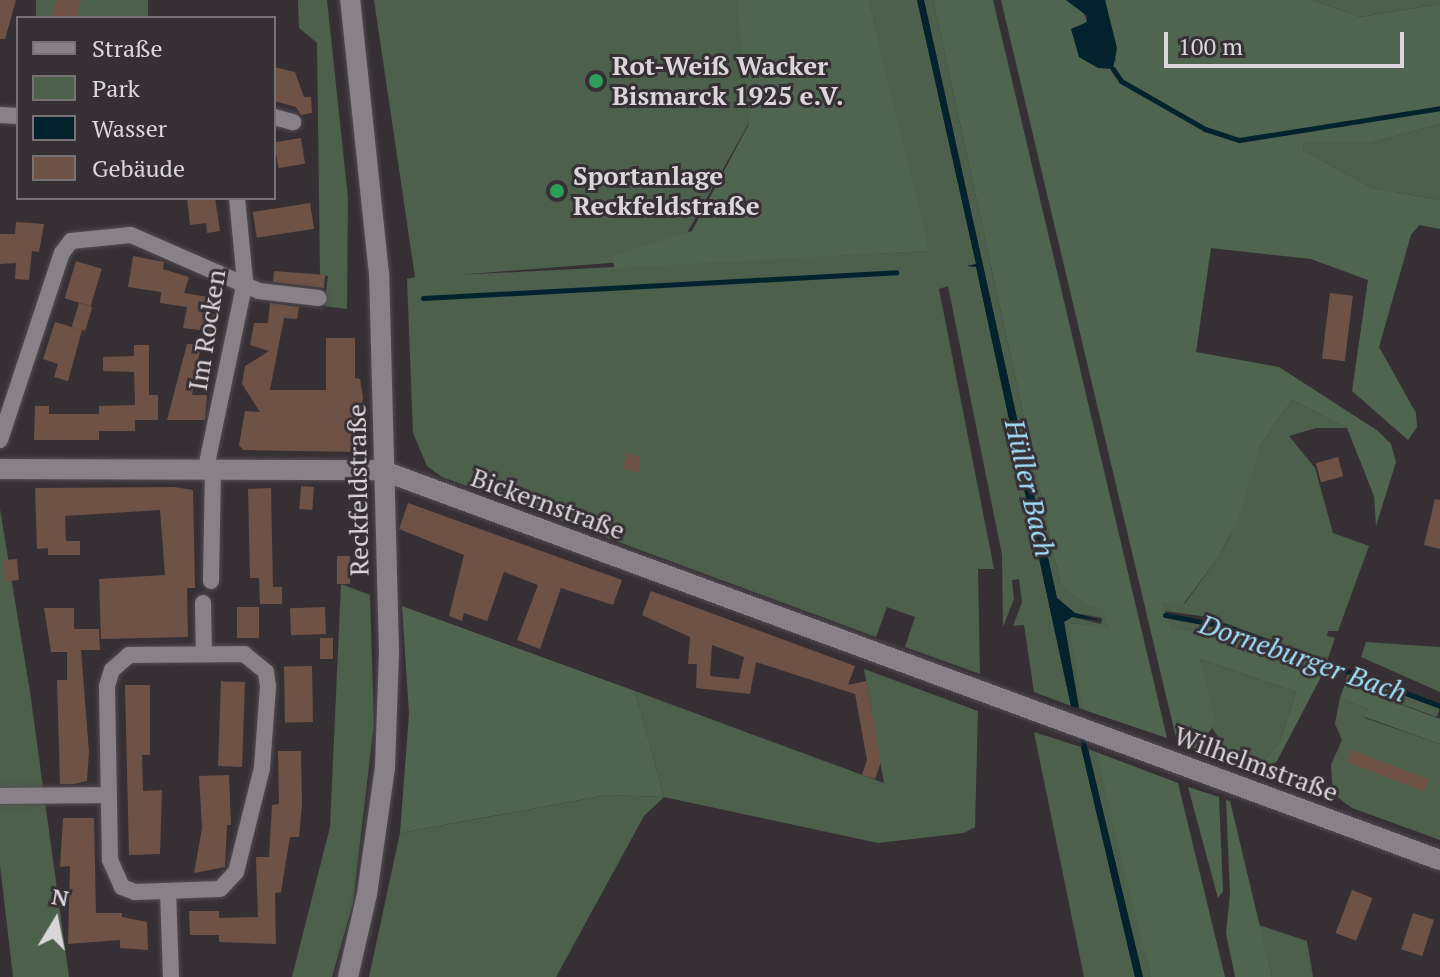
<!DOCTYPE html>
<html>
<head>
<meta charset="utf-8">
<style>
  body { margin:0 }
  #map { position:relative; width:1440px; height:977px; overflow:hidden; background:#363035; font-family:"PT Serif",serif }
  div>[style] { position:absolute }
  .green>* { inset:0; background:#4c604b; transform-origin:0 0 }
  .forest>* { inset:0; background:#50654f }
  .water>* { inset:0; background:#02222e }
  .stream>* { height:5px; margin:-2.5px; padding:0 2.5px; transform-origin:2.5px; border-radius:2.5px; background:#02222e }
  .building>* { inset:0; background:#6e5245; transform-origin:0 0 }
  .roads { filter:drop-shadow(0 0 2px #524d52) drop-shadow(0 0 2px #524d52) }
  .minor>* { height:16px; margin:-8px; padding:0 8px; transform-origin:8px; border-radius:8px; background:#888187 }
  .tertiary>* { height:20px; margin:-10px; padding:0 10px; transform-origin:10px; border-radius:10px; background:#888187 }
  .dots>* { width:22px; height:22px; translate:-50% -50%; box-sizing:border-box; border:4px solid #363035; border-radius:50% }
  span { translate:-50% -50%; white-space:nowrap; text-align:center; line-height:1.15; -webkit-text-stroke:6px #363035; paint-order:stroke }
  .poi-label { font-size:26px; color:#dad6da; font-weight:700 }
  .left { translate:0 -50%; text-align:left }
  .street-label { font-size:26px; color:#dad6da }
  .water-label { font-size:28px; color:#a0def9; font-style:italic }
  .legend { position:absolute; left:16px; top:16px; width:260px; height:184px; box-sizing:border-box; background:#363035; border:2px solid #787277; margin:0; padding:10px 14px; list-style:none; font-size:24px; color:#dad6da }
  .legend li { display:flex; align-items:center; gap:16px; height:40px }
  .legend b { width:40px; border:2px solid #787277 }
  .north { position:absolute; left:16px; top:881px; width:80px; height:80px; -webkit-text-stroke:6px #363035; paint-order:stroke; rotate:10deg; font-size:22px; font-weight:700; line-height:32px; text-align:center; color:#dad6da }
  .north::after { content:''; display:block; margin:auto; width:28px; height:36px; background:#dad6da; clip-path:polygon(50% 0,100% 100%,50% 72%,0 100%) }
  .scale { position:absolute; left:1164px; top:32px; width:240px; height:36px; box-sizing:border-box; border:4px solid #dad6da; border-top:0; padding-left:10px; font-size:24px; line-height:28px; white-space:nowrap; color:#dad6da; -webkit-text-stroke:6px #363035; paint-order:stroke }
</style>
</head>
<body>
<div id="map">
  <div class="green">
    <i style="left:36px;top:0;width:112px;height:19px"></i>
    <i style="clip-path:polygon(298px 0,327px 0,348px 198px,347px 309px,324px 306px,328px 276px,320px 275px,317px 43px,299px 28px)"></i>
    <i style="clip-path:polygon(374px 0,738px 0,749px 123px,673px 258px,457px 275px,928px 251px,869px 0,917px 0,976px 264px,967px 266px,976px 266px,1071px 706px,1034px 692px,1024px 625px,1013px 626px,1022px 602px,1019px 579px,1012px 580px,1014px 599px,1003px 627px,1002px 555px,948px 286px,939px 289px,994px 569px,978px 569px,980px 674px,905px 647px,915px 617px,887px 607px,876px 637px,442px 477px,427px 466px,413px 433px,407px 279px,415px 277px)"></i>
    <i style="clip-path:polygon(924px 0,933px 0,1060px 583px,1104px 608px,1108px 629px,1070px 623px,1087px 711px,1079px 708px,1064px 622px,1072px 617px,1101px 624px,1102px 618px,1075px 613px,1057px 598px)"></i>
    <i style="clip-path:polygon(1313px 0,1440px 0,1440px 4px,1360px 17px)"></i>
    <i style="clip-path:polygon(1440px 124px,1440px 200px,1372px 188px,1303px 150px,1304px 141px,1370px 143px)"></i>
    <i style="clip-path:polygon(1292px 400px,1347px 428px,1316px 428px,1289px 436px,1315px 468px,1333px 533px,1369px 546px,1338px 631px,1328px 631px,1327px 636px,1335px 638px,1327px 661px,1208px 617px,1165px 611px,1163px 603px,1185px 603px,1218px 558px,1230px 536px,1261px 445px)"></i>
    <i style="clip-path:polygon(0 509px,30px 692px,69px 977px,13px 977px,0 865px)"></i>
    <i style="clip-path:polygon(341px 584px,370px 595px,374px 724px,353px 903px,332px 977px,292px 977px,330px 827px)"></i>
    <i style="clip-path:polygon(1167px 618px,1211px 624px,1325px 667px,1322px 675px,1206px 633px,1169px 627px)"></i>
    <i style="clip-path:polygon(1366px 642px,1440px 647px,1440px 692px,1361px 657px)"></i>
    <i style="clip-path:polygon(1200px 659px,1296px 692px,1280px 741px,1263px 762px,1231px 758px,1213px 729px)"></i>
    <i style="clip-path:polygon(864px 669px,978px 711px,975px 827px,964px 833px,878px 843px,664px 797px,644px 816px,556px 977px,369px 977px,400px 833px,608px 795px,664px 797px,635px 691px,884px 783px)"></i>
    <i style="left:1348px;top:674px;width:98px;height:10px;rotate:20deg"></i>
    <i style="clip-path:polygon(1340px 698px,1368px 709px,1365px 718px,1440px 744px,1440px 840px,1352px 808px,1333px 794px,1331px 765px,1342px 740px,1335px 724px)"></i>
    <i style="clip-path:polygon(1034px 732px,1081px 747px,1135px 977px,1084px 977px)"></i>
    <i style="clip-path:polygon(1088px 749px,1096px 752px,1114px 820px,1151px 977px,1143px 977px)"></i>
    <i style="clip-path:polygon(1259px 925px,1307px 941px,1313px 977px,1272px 977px)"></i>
  </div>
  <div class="forest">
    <i style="clip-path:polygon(737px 0,869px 0,929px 251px,614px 268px,613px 256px,692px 231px,749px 124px)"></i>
    <i style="clip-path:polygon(933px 0,993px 0,1167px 738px,1087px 711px,1082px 701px,1069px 623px,1108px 628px,1103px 608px,1088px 606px,1060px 583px)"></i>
    <i style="clip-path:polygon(1001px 0,1066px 0,1082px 8px,1087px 22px,1082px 25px,1116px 62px,1105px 0,1313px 0,1360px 17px,1440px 4px,1440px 124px,1370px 143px,1304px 142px,1303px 150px,1372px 188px,1440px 200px,1440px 229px,1419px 225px,1411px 235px,1379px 347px,1416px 413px,1417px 427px,1408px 440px,1352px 391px,1368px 280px,1311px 259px,1211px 248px,1196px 352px,1279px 367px,1378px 431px,1391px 444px,1396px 462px,1376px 526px,1374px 496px,1347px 428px,1292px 400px,1261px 445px,1237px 522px,1218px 558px,1184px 603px,1163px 603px,1170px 627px,1206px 633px,1322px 675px,1277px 761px,1260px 773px,1218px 761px,1213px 746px,1219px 737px,1231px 758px,1263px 762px,1280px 741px,1296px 692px,1200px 659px,1215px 724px,1196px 749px,1177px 742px)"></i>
    <i style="clip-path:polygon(402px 606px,635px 691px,664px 797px,607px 795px,400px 833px,409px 714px)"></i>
    <i style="clip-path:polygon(1345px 684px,1440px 719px,1440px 744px,1365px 717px,1368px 709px,1340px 698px)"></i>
    <i style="clip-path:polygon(1096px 752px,1178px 783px,1225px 977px,1151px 977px)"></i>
    <i style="clip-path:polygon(1188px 787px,1219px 797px,1223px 891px,1218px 898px)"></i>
    <i style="clip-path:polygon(1226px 800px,1230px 801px,1272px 977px,1235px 977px,1226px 933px,1230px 893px)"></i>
  </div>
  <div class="water">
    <i style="clip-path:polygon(917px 0,924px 0,1057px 598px,1075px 613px,1103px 621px,1072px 617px,1064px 622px,1079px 708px,1071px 706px,976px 267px,967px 266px,976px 264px)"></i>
    <i style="clip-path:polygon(1066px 0,1105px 0,1117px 48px,1113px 69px,1098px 68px,1079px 57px,1071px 29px,1087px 22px,1087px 16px)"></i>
    <i style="clip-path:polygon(1081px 747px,1088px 749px,1143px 977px,1135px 977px)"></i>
  </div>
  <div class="stream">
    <i style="left:1113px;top:69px;width:14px;rotate:56deg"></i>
    <i style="left:1121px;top:81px;width:97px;rotate:29.7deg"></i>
    <i style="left:1205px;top:129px;width:36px;rotate:18deg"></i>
    <i style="left:1239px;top:140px;width:204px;rotate:-9deg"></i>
    <i style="left:423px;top:298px;width:474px;rotate:-3.1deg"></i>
    <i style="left:1165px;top:615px;width:65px;rotate:10.6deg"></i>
    <i style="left:1229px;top:627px;width:225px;rotate:20.5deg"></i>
    <i style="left:1081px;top:733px;width:22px;rotate:77deg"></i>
  </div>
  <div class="building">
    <i style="clip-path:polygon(0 0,16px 0,5px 39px,0 39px)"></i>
    <i style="clip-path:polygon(56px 0,81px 0,76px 18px,51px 18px)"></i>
    <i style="clip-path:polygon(274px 67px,295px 72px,304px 97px,311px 97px,312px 113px,301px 115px,296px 107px,274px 101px)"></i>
    <i style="left:301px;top:138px;width:26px;height:27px;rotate:81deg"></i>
    <i style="clip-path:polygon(187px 198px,215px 198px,220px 231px,207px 233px,206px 223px,190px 225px)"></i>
    <i style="left:310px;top:203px;width:26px;height:58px;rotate:81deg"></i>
    <i style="clip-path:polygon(16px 222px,44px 224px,39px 252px,32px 251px,29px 280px,15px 279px,16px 263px,0 264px,0 234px,15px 234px)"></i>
    <i style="clip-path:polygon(133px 256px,164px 262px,163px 269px,189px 277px,184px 293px,220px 299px,214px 332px,183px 328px,187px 307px,160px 303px,161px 292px,128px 287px)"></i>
    <i style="left:76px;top:261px;width:27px;height:39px;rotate:17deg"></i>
    <i style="clip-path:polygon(274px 271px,325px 275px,324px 288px,273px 282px)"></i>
    <i style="left:1330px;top:293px;width:23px;height:66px;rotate:7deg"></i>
    <i style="left:79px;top:303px;width:14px;height:25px;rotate:17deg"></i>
    <i style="clip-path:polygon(270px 303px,299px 307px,297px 319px,284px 318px,270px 390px,326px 390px,326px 338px,355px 338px,355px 378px,360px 379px,363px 397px,356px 452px,243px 450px,239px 445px,245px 411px,260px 412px,242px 384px,245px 366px,269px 351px,250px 345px,254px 323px,268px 323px)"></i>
    <i style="clip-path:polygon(55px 322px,82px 330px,68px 381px,54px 377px,58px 364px,43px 359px)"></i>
    <i style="clip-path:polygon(187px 344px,201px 344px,192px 395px,207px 395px,205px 420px,167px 420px)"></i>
    <i style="clip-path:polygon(134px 345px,149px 345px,149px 395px,158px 395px,158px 420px,135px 420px,135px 431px,99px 431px,99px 440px,34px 440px,35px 406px,49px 406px,49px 414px,99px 414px,99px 406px,135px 405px,134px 372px,103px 371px,103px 357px,134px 356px)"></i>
    <i style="clip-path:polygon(626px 454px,639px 456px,640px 473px,623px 469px)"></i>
    <i style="left:1338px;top:457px;width:20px;height:23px;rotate:75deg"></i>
    <i style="left:301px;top:486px;width:13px;height:23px;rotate:4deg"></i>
    <i style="clip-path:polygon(174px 487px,193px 490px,195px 588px,187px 588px,188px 637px,101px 639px,99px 579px,165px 575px,160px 510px,65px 516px,66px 541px,80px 541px,80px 555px,48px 555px,48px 548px,37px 549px,35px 488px)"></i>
    <i style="clip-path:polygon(271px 488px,273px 587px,282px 587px,282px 604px,260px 604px,259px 578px,250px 578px,248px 489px)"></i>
    <i style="clip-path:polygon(1435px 499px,1440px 500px,1440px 549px,1424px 545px)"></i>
    <i style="clip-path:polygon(408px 503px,622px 580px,613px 605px,561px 588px,540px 649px,517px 640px,538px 585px,504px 572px,487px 621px,464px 613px,462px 621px,449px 616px,464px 555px,399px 529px)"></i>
    <i style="left:337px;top:556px;width:13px;height:28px"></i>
    <i style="left:17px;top:559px;width:21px;height:14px;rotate:85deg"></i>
    <i style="clip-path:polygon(evenodd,651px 591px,855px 666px,848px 685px,866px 681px,881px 762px,875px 779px,862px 775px,867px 760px,855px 694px,756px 662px,750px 694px,696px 688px,697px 664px,688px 664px,690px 637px,642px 615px,651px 591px,712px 645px,744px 657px,739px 679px,710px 676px,712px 645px)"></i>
    <i style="left:259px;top:607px;width:31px;height:22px;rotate:90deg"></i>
    <i style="left:325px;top:607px;width:27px;height:35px;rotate:88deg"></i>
    <i style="clip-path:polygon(44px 608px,74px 608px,74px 629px,99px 629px,100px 650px,81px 650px,89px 752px,87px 781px,74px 784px,60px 784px,57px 680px,67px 680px,67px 652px,51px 652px)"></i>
    <i style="left:320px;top:638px;width:13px;height:21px"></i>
    <i style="left:312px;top:666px;width:56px;height:28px;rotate:89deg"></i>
    <i style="left:245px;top:682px;width:85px;height:24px;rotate:92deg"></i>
    <i style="clip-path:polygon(125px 685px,150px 685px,150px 755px,142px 755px,143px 791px,162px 790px,160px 854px,129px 855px)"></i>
    <i style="left:1352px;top:750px;width:82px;height:13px;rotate:21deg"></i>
    <i style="clip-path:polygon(278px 751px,301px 751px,302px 804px,299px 837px,290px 837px,281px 892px,275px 893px,276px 944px,219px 942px,219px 935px,190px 935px,189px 911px,219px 911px,219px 918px,258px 917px,256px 857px,269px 857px,272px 805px,279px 804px)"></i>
    <i style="clip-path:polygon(229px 775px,231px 825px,227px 825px,225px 867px,194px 873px,202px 828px,199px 776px)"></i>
    <i style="clip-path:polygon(63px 818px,94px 818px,96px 913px,122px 913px,122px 917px,147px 922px,148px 950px,120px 948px,120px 940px,68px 944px,70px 866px,60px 867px)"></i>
    <i style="left:1352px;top:890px;width:22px;height:46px;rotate:21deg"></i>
    <i style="left:1413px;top:913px;width:22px;height:38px;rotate:18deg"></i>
  </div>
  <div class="roads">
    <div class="minor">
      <i style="left:0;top:115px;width:18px;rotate:3deg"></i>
      <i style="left:274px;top:117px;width:20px;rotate:15deg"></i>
      <i style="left:0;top:440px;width:197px;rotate:-71.7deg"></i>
      <i style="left:62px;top:253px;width:15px;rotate:-53deg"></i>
      <i style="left:71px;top:241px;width:60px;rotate:-5.7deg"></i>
      <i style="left:131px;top:235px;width:140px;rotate:23.6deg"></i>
      <i style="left:259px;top:291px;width:60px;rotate:6.7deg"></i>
      <i style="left:206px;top:468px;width:191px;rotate:-78.2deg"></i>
      <i style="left:245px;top:281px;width:83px;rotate:-95.5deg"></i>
      <i style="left:211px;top:581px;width:113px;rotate:-89deg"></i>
      <i style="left:203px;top:603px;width:51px;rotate:88.9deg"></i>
      <i style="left:244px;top:654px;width:28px;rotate:39deg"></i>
      <i style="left:266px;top:672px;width:14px;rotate:82deg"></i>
      <i style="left:268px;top:686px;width:82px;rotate:94.2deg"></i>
      <i style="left:262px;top:768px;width:107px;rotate:104deg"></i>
      <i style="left:236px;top:872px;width:23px;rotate:133deg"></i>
      <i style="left:220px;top:889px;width:85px;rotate:178deg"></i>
      <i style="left:135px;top:892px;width:14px;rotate:-159deg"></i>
      <i style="left:122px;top:887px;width:30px;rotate:-114deg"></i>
      <i style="left:110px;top:860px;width:174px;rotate:-91deg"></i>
      <i style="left:107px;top:686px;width:17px;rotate:-73deg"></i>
      <i style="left:112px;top:670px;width:23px;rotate:-41deg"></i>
      <i style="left:129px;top:655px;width:115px;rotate:-0.5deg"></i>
      <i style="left:0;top:796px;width:107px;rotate:-0.5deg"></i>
      <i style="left:168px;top:891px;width:86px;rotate:88deg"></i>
    </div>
    <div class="tertiary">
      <i style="left:0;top:469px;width:381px;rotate:0.2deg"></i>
      <i style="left:381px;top:470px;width:1129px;rotate:20.22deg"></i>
      <i style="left:348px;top:977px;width:85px;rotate:-77.1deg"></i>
      <i style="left:367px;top:894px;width:128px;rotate:-81.9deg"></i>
      <i style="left:385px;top:767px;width:116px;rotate:-88deg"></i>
      <i style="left:389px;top:651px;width:377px;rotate:-91.5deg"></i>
      <i style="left:379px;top:274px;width:276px;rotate:-96deg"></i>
    </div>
  </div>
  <div class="dots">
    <i style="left:596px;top:81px;background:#2e9e5b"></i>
    <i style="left:557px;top:191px;background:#2e9e5b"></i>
  </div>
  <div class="poi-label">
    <span class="left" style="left:612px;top:81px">Rot-Weiß Wacker<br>Bismarck 1925 e.V.</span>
    <span class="left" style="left:573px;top:191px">Sportanlage<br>Reckfeldstraße</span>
  </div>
  <div class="street-label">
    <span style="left:207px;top:330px;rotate:-81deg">Im Rocken</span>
    <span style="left:358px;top:490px;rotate:-91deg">Reckfeldstraße</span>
    <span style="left:548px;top:504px;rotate:20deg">Bickernstraße</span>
    <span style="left:1256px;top:764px;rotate:20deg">Wilhelmstraße</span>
  </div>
  <div class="water-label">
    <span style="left:1030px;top:488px;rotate:77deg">Hüller Bach</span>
    <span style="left:1303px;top:658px;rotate:19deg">Dorneburger Bach</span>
  </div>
  <ul class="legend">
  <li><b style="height:10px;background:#888187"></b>Straße</li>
  <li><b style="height:22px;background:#4c604b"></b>Park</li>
  <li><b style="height:22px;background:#02222e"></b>Wasser</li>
  <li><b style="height:22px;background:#6e5245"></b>Gebäude</li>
  </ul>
  <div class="north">N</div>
  <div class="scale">100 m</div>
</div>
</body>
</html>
